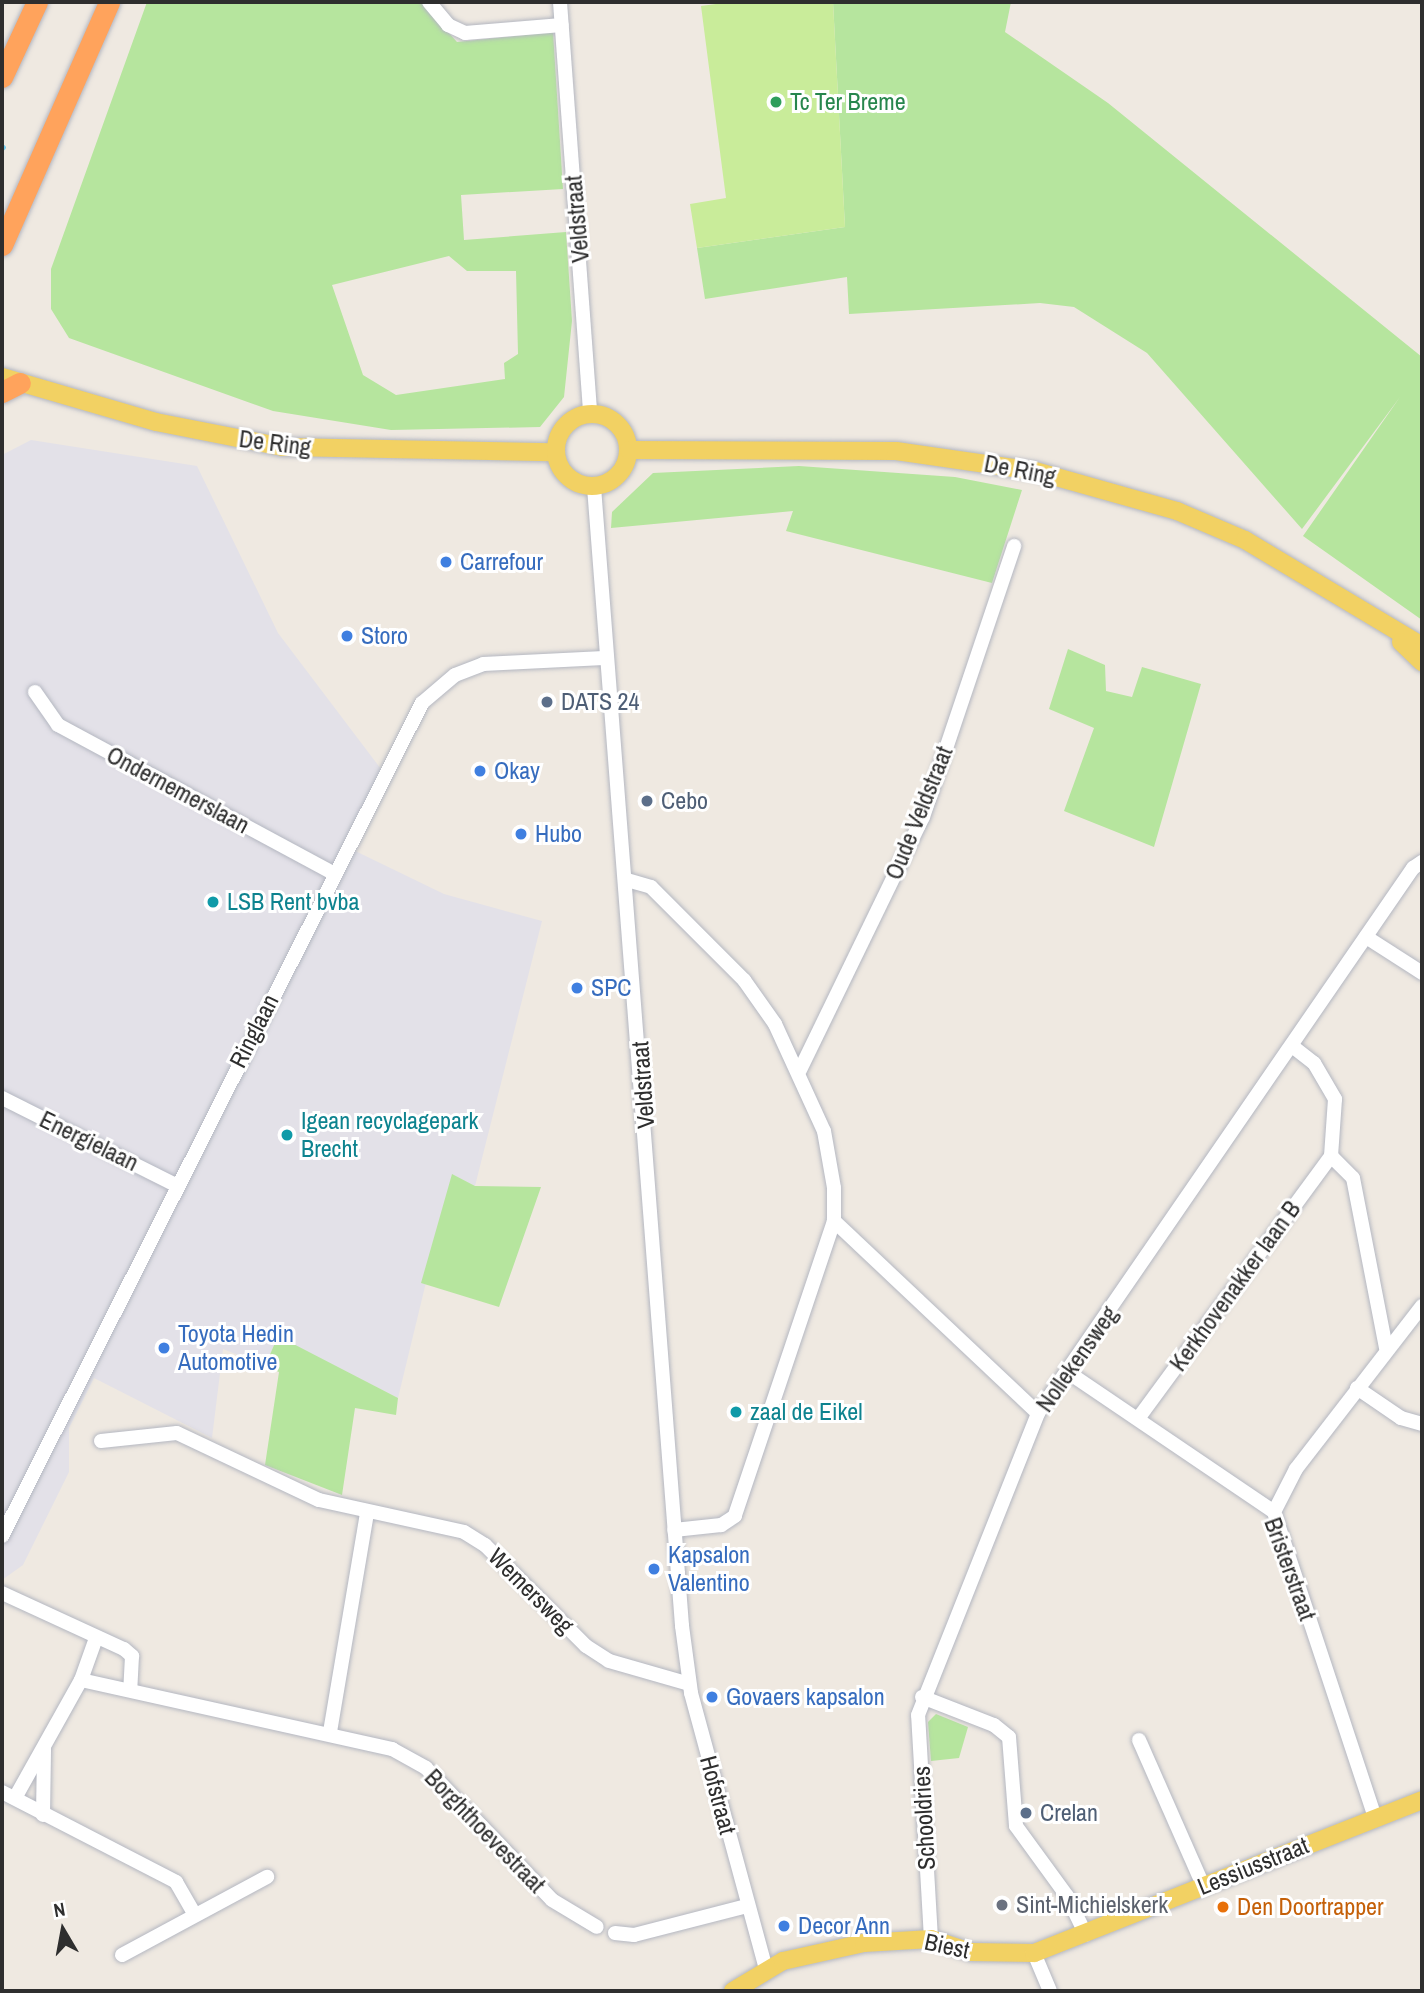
<!DOCTYPE html>
<html>
<head>
<meta charset="utf-8">
<style>
  body { margin:0 }
  #map { position:relative; width:1424px; height:1993px; overflow:hidden; background:#efe9e1; font-family:"Archivo Narrow",sans-serif }
  div>[style] { position:absolute }
  .industrial>* { inset:0; background:#e3e1e8 }
  .green>* { inset:0; background:#b6e59e }
  .pitch>* { inset:0; background:#c9ec9a }
  .stream>* { height:4.5px; margin:-2.25px; padding:0 2.25px; transform-origin:2.25px; border-radius:2.25px; background:#75cff0 }
  .roads { filter:drop-shadow(0 0 2px #b4b7c1) drop-shadow(0 0 2px #b4b7c1) }
  .minor>* { height:14px; margin:-7px; padding:0 7px; transform-origin:7px; border-radius:7px; background:#fff }
  .major>* { height:18px; margin:-9px; padding:0 9px; transform-origin:9px; border-radius:9px; background:#f2d163 }
  .major>.ring { margin:-9px; padding:0; box-sizing:content-box; background:none; border:18px solid #f2d163; border-radius:50% }
  .highway>* { height:21px; margin:-10.5px; padding:0 10.5px; transform-origin:10.5px; border-radius:10.5px; background:#ffa35c }
  .dots>* { width:19px; height:19px; translate:-50% -50%; box-sizing:border-box; border:4px solid #fff; border-radius:50% }
  span { translate:-50% -50%; white-space:nowrap; text-align:center; line-height:1.15; -webkit-text-stroke:6px #fff; paint-order:stroke }
  .leisure-label { font-size:24px; color:#27864d }
  .left { translate:0 -50%; text-align:left }
  .street-label { font-size:24px; color:#2e2e2e }
  .shop-label { font-size:24px; color:#366cbe }
  .service-label { font-size:24px; color:#4e5e75 }
  .culture-label { font-size:24px; color:#0d838f }
  .worship-label { font-size:24px; color:#5b616d }
  .food-label { font-size:24px; color:#c56008 }
  .frame { position:absolute; inset:0; border:4px solid #2e2e2e; pointer-events:none }
  .north { position:absolute; left:28px; top:1895px; width:70px; height:70px; -webkit-text-stroke:5px #fff; paint-order:stroke; rotate:350deg; font-size:19px; font-weight:700; line-height:28px; text-align:center; color:#2e2e2e }
  .north::after { content:''; display:block; margin:auto; width:24px; height:32px; background:#2e2e2e; clip-path:polygon(50% 0,100% 100%,50% 72%,0 100%) }
</style>
</head>
<body>
<div id="map">
  <div class="industrial">
    <i style="clip-path:polygon(31px 440px,197px 466px,278px 633px,384px 773px,347px 847px,444px 894px,542px 921px,475px 1186px,452px 1175px,398px 1398px,278px 1337px,265px 1366px,223px 1349px,212px 1438px,94px 1378px,69px 1428px,69px 1472px,23px 1565px,2px 1580px,2px 455px)"></i>
  </div>
  <div class="green">
    <i style="clip-path:polygon(evenodd,147px 2px,421px 2px,457px 42px,553px 32px,563px 189px,461px 195px,464px 240px,566px 232px,572px 321px,564px 397px,540px 427px,391px 430px,273px 411px,69px 338px,51px 309px,51px 269px,147px 2px,449px 256px,467px 271px,516px 271px,518px 354px,504px 363px,505px 379px,396px 395px,363px 375px,332px 285px,449px 256px)"></i>
    <i style="clip-path:polygon(833px 2px,1011px 2px,1005px 32px,1108px 103px,1422px 357px,1422px 620px,1303px 536px,1400px 397px,1302px 529px,1147px 353px,1074px 307px,1040px 303px,849px 314px,847px 277px,705px 299px,697px 248px,845px 227px)"></i>
    <i style="clip-path:polygon(799px 466px,955px 477px,1022px 490px,992px 583px,786px 531px,793px 511px,611px 528px,612px 512px,653px 473px)"></i>
    <i style="clip-path:polygon(1068px 649px,1105px 665px,1106px 691px,1132px 697px,1142px 667px,1201px 684px,1154px 847px,1064px 811px,1094px 728px,1049px 709px)"></i>
    <i style="clip-path:polygon(452px 1174px,475px 1186px,541px 1187px,499px 1307px,421px 1283px)"></i>
    <i style="clip-path:polygon(278px 1336px,398px 1398px,396px 1415px,355px 1408px,342px 1495px,265px 1465px,279px 1372px,265px 1366px)"></i>
    <i style="clip-path:polygon(936px 1714px,968px 1727px,959px 1758px,931px 1761px,928px 1722px)"></i>
  </div>
  <div class="pitch">
    <i style="clip-path:polygon(731px 2px,833px 2px,845px 227px,697px 248px,690px 204px,726px 198px,701px 6px)"></i>
  </div>
  <div class="stream">
    <i style="left:2px;top:148px;width:1px;rotate:-45deg"></i>
  </div>
  <div class="roads">
    <div class="minor">
      <i style="left:429px;top:2px;width:30px;rotate:50deg"></i>
      <i style="left:448px;top:25px;width:19px;rotate:25deg"></i>
      <i style="left:465px;top:33px;width:97px;rotate:-4.7deg"></i>
      <i style="left:560px;top:2px;width:412px;rotate:85.8deg"></i>
      <i style="left:594px;top:487px;width:1142px;rotate:85.58deg"></i>
      <i style="left:682px;top:1626px;width:68px;rotate:82.3deg"></i>
      <i style="left:691px;top:1693px;width:286px;rotate:74.8deg"></i>
      <i style="left:35px;top:692px;width:40px;rotate:55.1deg"></i>
      <i style="left:58px;top:725px;width:315px;rotate:28.3deg"></i>
      <i style="left:627px;top:880px;width:25px;rotate:16deg"></i>
      <i style="left:651px;top:887px;width:132px;rotate:45deg"></i>
      <i style="left:744px;top:980px;width:54px;rotate:54.8deg"></i>
      <i style="left:775px;top:1024px;width:118px;rotate:65.4deg"></i>
      <i style="left:824px;top:1131px;width:58px;rotate:80deg"></i>
      <i style="left:834px;top:1188px;width:33px;rotate:90deg"></i>
      <i style="left:834px;top:1221px;width:311px;rotate:108.6deg"></i>
      <i style="left:735px;top:1516px;width:17px;rotate:147deg"></i>
      <i style="left:721px;top:1525px;width:47px;rotate:173.9deg"></i>
      <i style="left:1366px;top:937px;width:67px;rotate:32.7deg"></i>
      <i style="left:1292px;top:1046px;width:28px;rotate:38deg"></i>
      <i style="left:1314px;top:1063px;width:42px;rotate:59.7deg"></i>
      <i style="left:1335px;top:1099px;width:57px;rotate:94deg"></i>
      <i style="left:1331px;top:1156px;width:31px;rotate:45deg"></i>
      <i style="left:1353px;top:1178px;width:173px;rotate:79deg"></i>
      <i style="left:800px;top:1070px;width:281px;rotate:-64.1deg"></i>
      <i style="left:923px;top:817px;width:286px;rotate:-71.4deg"></i>
      <i style="left:2px;top:1098px;width:195px;rotate:26.6deg"></i>
      <i style="left:834px;top:1221px;width:280px;rotate:43.3deg"></i>
      <i style="left:1069px;top:1373px;width:248px;rotate:34.1deg"></i>
      <i style="left:1274px;top:1512px;width:322px;rotate:71.7deg"></i>
      <i style="left:1357px;top:1388px;width:53px;rotate:34.3deg"></i>
      <i style="left:1401px;top:1418px;width:22px;rotate:16deg"></i>
      <i style="left:1140px;top:1416px;width:323px;rotate:-53.7deg"></i>
      <i style="left:101px;top:1441px;width:76px;rotate:-6deg"></i>
      <i style="left:177px;top:1433px;width:157px;rotate:25.3deg"></i>
      <i style="left:319px;top:1500px;width:148px;rotate:12.4deg"></i>
      <i style="left:464px;top:1532px;width:25px;rotate:32deg"></i>
      <i style="left:485px;top:1545px;width:143px;rotate:45deg"></i>
      <i style="left:586px;top:1646px;width:27px;rotate:33deg"></i>
      <i style="left:609px;top:1661px;width:83px;rotate:16deg"></i>
      <i style="left:1274px;top:1512px;width:48px;rotate:-62.9deg"></i>
      <i style="left:1296px;top:1469px;width:206px;rotate:-52.3deg"></i>
      <i style="left:2px;top:1536px;width:933px;rotate:-63.24deg"></i>
      <i style="left:422px;top:703px;width:43px;rotate:-40.3deg"></i>
      <i style="left:455px;top:675px;width:30px;rotate:-21deg"></i>
      <i style="left:483px;top:664px;width:121px;rotate:-2.8deg"></i>
      <i style="left:2px;top:1593px;width:134px;rotate:24.7deg"></i>
      <i style="left:124px;top:1649px;width:11px;rotate:41deg"></i>
      <i style="left:132px;top:1656px;width:33px;rotate:93deg"></i>
      <i style="left:81px;top:1680px;width:319px;rotate:12.5deg"></i>
      <i style="left:392px;top:1749px;width:39px;rotate:29deg"></i>
      <i style="left:426px;top:1768px;width:182px;rotate:46.3deg"></i>
      <i style="left:552px;top:1900px;width:52px;rotate:31deg"></i>
      <i style="left:922px;top:1697px;width:77px;rotate:21.3deg"></i>
      <i style="left:994px;top:1725px;width:19px;rotate:39deg"></i>
      <i style="left:1009px;top:1737px;width:89px;rotate:85.5deg"></i>
      <i style="left:1016px;top:1826px;width:87px;rotate:53.9deg"></i>
      <i style="left:1067px;top:1896px;width:43px;rotate:64deg"></i>
      <i style="left:330px;top:1732px;width:222px;rotate:-80.4deg"></i>
      <i style="left:1139px;top:1740px;width:158px;rotate:66.2deg"></i>
      <i style="left:2px;top:1792px;width:196px;rotate:27.3deg"></i>
      <i style="left:176px;top:1882px;width:38px;rotate:60deg"></i>
      <i style="left:15px;top:1798px;width:135px;rotate:-60.8deg"></i>
      <i style="left:81px;top:1680px;width:45px;rotate:-70.3deg"></i>
      <i style="left:43px;top:1815px;width:65px;rotate:-89.1deg"></i>
      <i style="left:615px;top:1933px;width:19px;rotate:6deg"></i>
      <i style="left:634px;top:1935px;width:117px;rotate:-14.4deg"></i>
      <i style="left:931px;top:1939px;width:224px;rotate:-93.3deg"></i>
      <i style="left:918px;top:1715px;width:325px;rotate:-68.3deg"></i>
      <i style="left:1038px;top:1413px;width:662px;rotate:-55.47deg"></i>
      <i style="left:1413px;top:868px;width:11px;rotate:-34deg"></i>
      <i style="left:1034px;top:1953px;width:41px;rotate:67.2deg"></i>
      <i style="left:122px;top:1955px;width:165px;rotate:-28.3deg"></i>
    </div>
    <div class="major">
      <i style="left:2px;top:377px;width:160px;rotate:16.3deg"></i>
      <i style="left:156px;top:422px;width:129px;rotate:11.1deg"></i>
      <i style="left:283px;top:447px;width:272px;rotate:1.1deg"></i>
      <i class="ring" style="left:556px;top:414px;width:54px;height:54px"></i>
      <i style="left:629px;top:450px;width:267px;rotate:0.2deg"></i>
      <i style="left:896px;top:451px;width:140px;rotate:8.2deg"></i>
      <i style="left:1035px;top:471px;width:148px;rotate:15.7deg"></i>
      <i style="left:1177px;top:511px;width:74px;rotate:23.1deg"></i>
      <i style="left:1245px;top:540px;width:206px;rotate:30.9deg"></i>
      <i style="left:1401px;top:642px;width:29px;rotate:44deg"></i>
      <i style="left:733px;top:1991px;width:58px;rotate:-31deg"></i>
      <i style="left:783px;top:1961px;width:83px;rotate:-12.5deg"></i>
      <i style="left:864px;top:1943px;width:67px;rotate:-3.4deg"></i>
      <i style="left:931px;top:1939px;width:42px;rotate:18deg"></i>
      <i style="left:971px;top:1952px;width:63px;rotate:0.9deg"></i>
      <i style="left:1034px;top:1953px;width:417px;rotate:-21.5deg"></i>
    </div>
    <div class="highway">
      <i style="left:2px;top:77px;width:83px;rotate:-65deg"></i>
      <i style="left:2px;top:245px;width:266px;rotate:-66.2deg"></i>
      <i style="left:2px;top:392px;width:20px;rotate:-27deg"></i>
    </div>
  </div>
  <div class="dots">
    <i style="left:776px;top:102px;background:#2e9e5b"></i>
    <i style="left:446px;top:562px;background:#3f7fe0"></i>
    <i style="left:347px;top:636px;background:#3f7fe0"></i>
    <i style="left:547px;top:702px;background:#5c6f8a"></i>
    <i style="left:480px;top:771px;background:#3f7fe0"></i>
    <i style="left:647px;top:801px;background:#5c6f8a"></i>
    <i style="left:521px;top:834px;background:#3f7fe0"></i>
    <i style="left:213px;top:902px;background:#0f9aa8"></i>
    <i style="left:577px;top:988px;background:#3f7fe0"></i>
    <i style="left:287px;top:1135px;background:#0f9aa8"></i>
    <i style="left:164px;top:1348px;background:#3f7fe0"></i>
    <i style="left:736px;top:1412px;background:#0f9aa8"></i>
    <i style="left:654px;top:1569px;background:#3f7fe0"></i>
    <i style="left:712px;top:1697px;background:#3f7fe0"></i>
    <i style="left:1026px;top:1813px;background:#5c6f8a"></i>
    <i style="left:1002px;top:1905px;background:#6b7280"></i>
    <i style="left:1223px;top:1907px;background:#e8710a"></i>
    <i style="left:784px;top:1926px;background:#3f7fe0"></i>
  </div>
  <div class="leisure-label">
    <span class="left" style="left:790px;top:102px">Tc Ter Breme</span>
  </div>
  <div class="street-label">
    <span style="left:577px;top:219px;rotate:-95deg">Veldstraat</span>
    <span style="left:275px;top:443px;rotate:7deg">De Ring</span>
    <span style="left:1020px;top:470px;rotate:11deg">De Ring</span>
    <span style="left:178px;top:790px;rotate:28deg">Ondernemerslaan</span>
    <span style="left:919px;top:813px;rotate:-68deg">Oude Veldstraat</span>
    <span style="left:254px;top:1031px;rotate:-63deg">Ringlaan</span>
    <span style="left:643px;top:1085px;rotate:-94deg">Veldstraat</span>
    <span style="left:89px;top:1141px;rotate:26deg">Energielaan</span>
    <span style="left:1235px;top:1286px;rotate:-54deg">Kerkhovenakker laan B</span>
    <span style="left:1077px;top:1359px;rotate:-55deg">Nollekensweg</span>
    <span style="left:1290px;top:1569px;rotate:70deg">Bristerstraat</span>
    <span style="left:531px;top:1591px;rotate:45deg">Wemersweg</span>
    <span style="left:718px;top:1795px;rotate:75deg">Hofstraat</span>
    <span style="left:924px;top:1818px;rotate:-93deg">Schooldries</span>
    <span style="left:485px;top:1831px;rotate:46deg">Borghthoevestraat</span>
    <span style="left:1253px;top:1866px;rotate:-22deg">Lessiusstraat</span>
    <span style="left:947px;top:1946px;rotate:12deg">Biest</span>
  </div>
  <div class="shop-label">
    <span class="left" style="left:460px;top:562px">Carrefour</span>
    <span class="left" style="left:361px;top:636px">Storo</span>
    <span class="left" style="left:494px;top:771px">Okay</span>
    <span class="left" style="left:535px;top:834px">Hubo</span>
    <span class="left" style="left:591px;top:988px">SPC</span>
    <span class="left" style="left:178px;top:1348px">Toyota Hedin<br>Automotive</span>
    <span class="left" style="left:668px;top:1569px">Kapsalon<br>Valentino</span>
    <span class="left" style="left:726px;top:1697px">Govaers kapsalon</span>
    <span class="left" style="left:798px;top:1926px">Decor Ann</span>
  </div>
  <div class="service-label">
    <span class="left" style="left:561px;top:702px">DATS 24</span>
    <span class="left" style="left:661px;top:801px">Cebo</span>
    <span class="left" style="left:1040px;top:1813px">Crelan</span>
  </div>
  <div class="culture-label">
    <span class="left" style="left:227px;top:902px">LSB Rent bvba</span>
    <span class="left" style="left:301px;top:1135px">Igean recyclagepark<br>Brecht</span>
    <span class="left" style="left:750px;top:1412px">zaal de Eikel</span>
  </div>
  <div class="worship-label">
    <span class="left" style="left:1016px;top:1905px">Sint-Michielskerk</span>
  </div>
  <div class="food-label">
    <span class="left" style="left:1237px;top:1907px">Den Doortrapper</span>
  </div>
  <div class="frame"></div>
  <div class="north">N</div>
</div>
</body>
</html>
